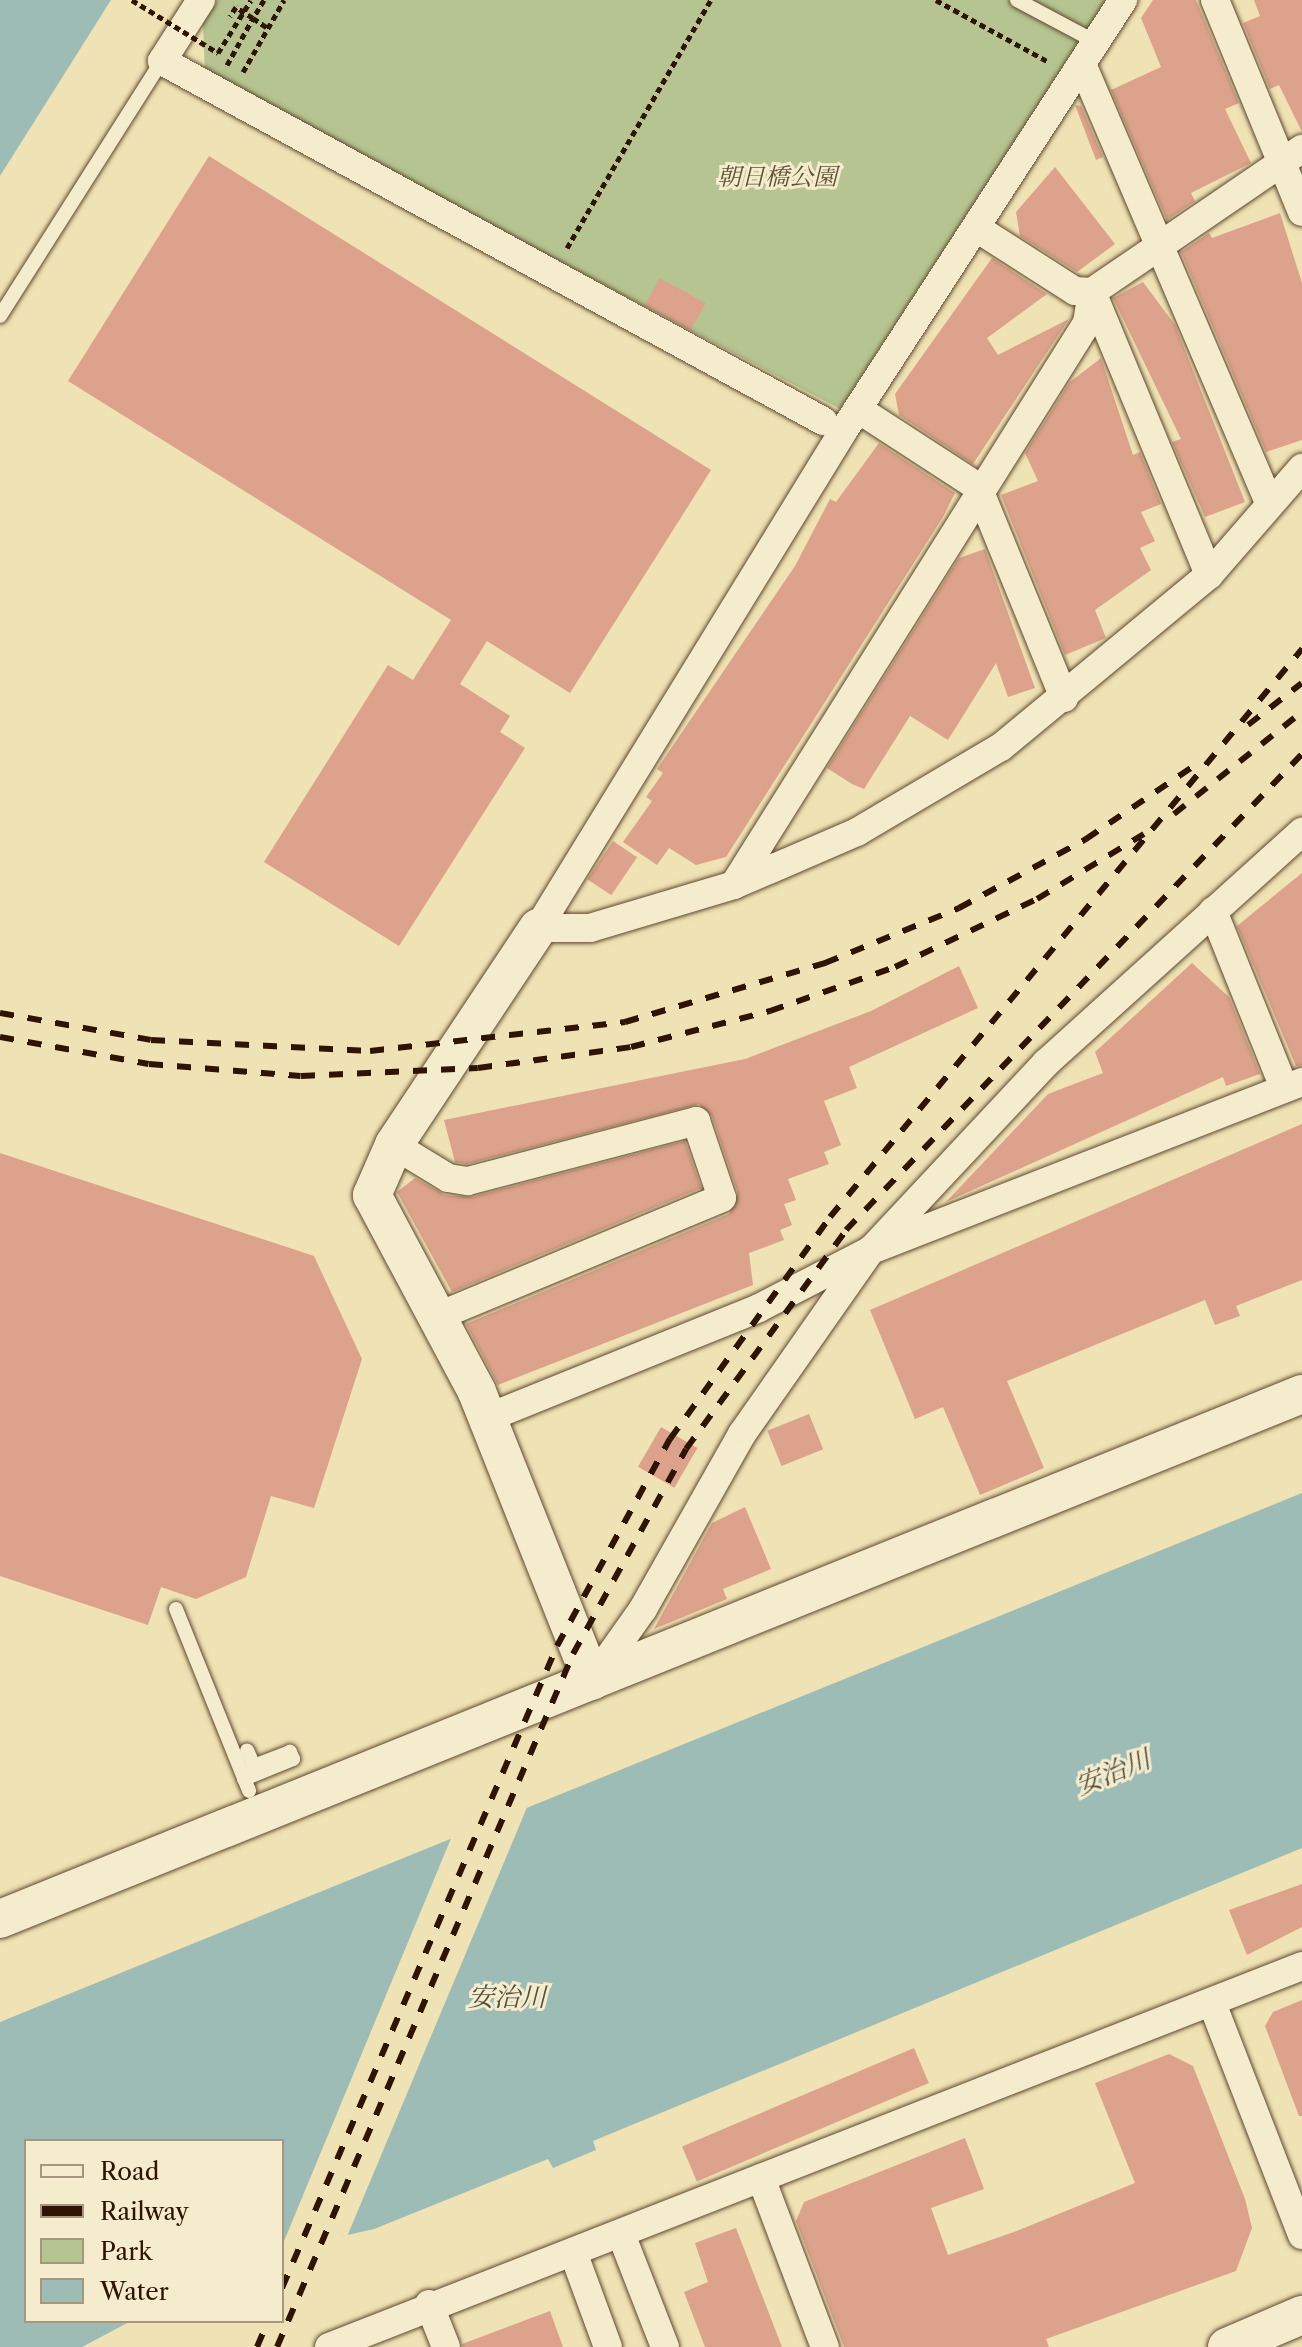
<!DOCTYPE html>
<html>
<head>
<meta charset="utf-8">
<style>
  body { margin:0 }
  #map { position:relative; width:1302px; height:2347px; overflow:hidden; background:#efe2b4; font-family:"Libre Caslon Text","Noto Serif JP",serif }
  div>[style] { position:absolute }
  .green>* { inset:0; background:#b5c490 }
  .water>* { inset:0; background:#9cbcb5 }
  .pier>* { inset:0; background:#efe2b4 }
  .building>* { inset:0; background:#dca28b; transform-origin:0 0 }
  .path>* { height:5px; margin-top:-2.5px; transform-origin:0; background:repeating-linear-gradient(90deg,#2d1403 0 6px,transparent 0 10px) }
  .roads { filter:drop-shadow(0 0 2px #5e482f) drop-shadow(0 0 2px #5e482f) }
  .lane>* { height:14px; margin:-7px; padding:0 7px; transform-origin:7px; border-radius:7px; background:#f5ecce }
  .street>* { height:28px; margin:-14px; padding:0 14px; transform-origin:14px; border-radius:14px; background:#f5ecce }
  .secondary>* { height:38px; margin:-19px; padding:0 19px; transform-origin:19px; border-radius:19px; background:#f5ecce }
  .rail>* { height:6px; margin-top:-3px; transform-origin:0; background:repeating-linear-gradient(90deg,#2d1403 0 14px,transparent 0 28px) }
  .path-bridge>* { height:5px; margin-top:-2.5px; transform-origin:0; background:repeating-linear-gradient(90deg,#2d1403 0 6px,transparent 0 10px) }
  span { translate:-50% -50%; white-space:nowrap; text-align:center; line-height:1.15; -webkit-text-stroke:6px #f5ecce; paint-order:stroke }
  .park-label { font-size:24px; color:#5d5234; font-style:italic }
  .water-label { font-size:26px; color:#544f41; font-style:italic }
  .legend { position:absolute; left:24px; top:2139px; width:260px; height:184px; box-sizing:border-box; background:#f5ecce; border:2px solid #a5967d; margin:0; padding:10px 14px; list-style:none; font-size:24px; color:#2d1403 }
  .legend li { display:flex; align-items:center; gap:16px; height:40px }
  .legend b { width:40px; border:2px solid #a5967d }
</style>
</head>
<body>
<div id="map">
  <div class="green">
    <i style="clip-path:polygon(218px 0,1106px 0,840px 409px,205px 75px,203px 23px)"></i>
  </div>
  <div class="water">
    <i style="clip-path:polygon(0 0,111px 0,0 176px)"></i>
    <i style="clip-path:polygon(1302px 1493px,1302px 1848px,593px 2141px,596px 2150px,553px 2168px,548px 2159px,374px 2229px,343px 2236px,336px 2220px,282px 2242px,282px 2141px,26px 2141px,26px 2321px,131px 2321px,82px 2347px,0 2347px,0 2022px)"></i>
  </div>
  <div class="pier">
    <i style="clip-path:polygon(528px 1805px,346px 2239px,334px 2225px,282px 2246px,452px 1836px)"></i>
  </div>
  <div class="building">
    <i style="clip-path:polygon(1153px 0,1196px 0,1239px 103px,1225px 109px,1251px 163px,1191px 193px,1195px 201px,1167px 220px,1111px 90px,1161px 67px,1141px 18px)"></i>
    <i style="clip-path:polygon(1254px 0,1302px 0,1302px 132px,1279px 85px,1270px 89px,1243px 23px,1260px 16px)"></i>
    <i style="clip-path:polygon(1075px 105px,1081px 106px,1103px 157px,1096px 160px)"></i>
    <i style="clip-path:polygon(209px 156px,711px 470px,570px 693px,487px 641px,460px 684px,510px 716px,500px 732px,525px 748px,399px 946px,264px 862px,388px 665px,413px 680px,451px 620px,68px 381px)"></i>
    <i style="clip-path:polygon(1055px 167px,1115px 244px,1077px 272px,1020px 236px,1016px 212px)"></i>
    <i style="clip-path:polygon(1280px 213px,1302px 283px,1302px 440px,1266px 452px,1181px 252px,1209px 233px,1212px 238px)"></i>
    <i style="clip-path:polygon(992px 258px,1047px 294px,987px 338px,998px 355px,1069px 319px,973px 464px,899px 415px,895px 394px)"></i>
    <i style="left:660px;top:278px;width:52px;height:31px;rotate:29deg"></i>
    <i style="clip-path:polygon(1143px 282px,1175px 325px,1245px 502px,1205px 517px,1172px 442px,1181px 439px,1113px 298px)"></i>
    <i style="clip-path:polygon(1101px 358px,1133px 455px,1140px 452px,1161px 504px,1141px 512px,1155px 541px,1140px 548px,1151px 570px,1095px 610px,1106px 638px,1065px 655px,1001px 495px,1038px 481px,1025px 453px,1070px 382px)"></i>
    <i style="clip-path:polygon(879px 443px,955px 493px,943px 517px,726px 857px,696px 865px,669px 848px,657px 865px,623px 842px,652px 801px,646px 797px,663px 773px,657px 769px,795px 566px,830px 499px,836px 502px)"></i>
    <i style="clip-path:polygon(985px 549px,1035px 688px,1008px 697px,996px 663px,948px 740px,910px 716px,864px 789px,852px 784px,827px 768px,959px 558px)"></i>
    <i style="left:613px;top:841px;width:29px;height:46px;rotate:34deg"></i>
    <i style="clip-path:polygon(1302px 873px,1302px 1065px,1296px 1066px,1237px 926px)"></i>
    <i style="clip-path:polygon(1192px 963px,1229px 997px,1260px 1074px,1226px 1086px,1223px 1077px,946px 1202px,1048px 1094px,1103px 1073px,1095px 1052px)"></i>
    <i style="clip-path:polygon(959px 966px,978px 1008px,849px 1067px,857px 1088px,824px 1101px,841px 1145px,824px 1152px,829px 1164px,788px 1179px,796px 1200px,784px 1204px,792px 1225px,780px 1230px,784px 1240px,749px 1253px,753px 1285px,498px 1385px,466px 1324px,729px 1214px,738px 1193px,712px 1116px,699px 1104px,467px 1164px,455px 1162px,444px 1120px,745px 1059px,871px 1011px)"></i>
    <i style="clip-path:polygon(1302px 1124px,1302px 1280px,1236px 1306px,1240px 1316px,1215px 1325px,1205px 1300px,1007px 1381px,1044px 1468px,980px 1495px,943px 1407px,915px 1419px,870px 1310px)"></i>
    <i style="clip-path:polygon(685px 1141px,701px 1188px,452px 1292px,397px 1192px,415px 1178px,445px 1195px,472px 1197px)"></i>
    <i style="clip-path:polygon(0 1153px,314px 1256px,362px 1359px,314px 1508px,271px 1496px,246px 1577px,196px 1599px,161px 1587px,148px 1625px,0 1576px)"></i>
    <i style="left:809px;top:1414px;width:38px;height:45px;rotate:68deg"></i>
    <i style="left:661px;top:1427px;width:42px;height:46px;rotate:30deg"></i>
    <i style="clip-path:polygon(745px 1507px,771px 1569px,723px 1589px,727px 1599px,654px 1629px,712px 1523px)"></i>
    <i style="clip-path:polygon(1302px 1884px,1302px 1927px,1247px 1955px,1229px 1910px)"></i>
    <i style="clip-path:polygon(1302px 2000px,1302px 2116px,1299px 2116px,1265px 2026px,1273px 2012px)"></i>
    <i style="left:914px;top:2048px;width:38px;height:252px;rotate:67deg"></i>
    <i style="clip-path:polygon(1169px 2054px,1193px 2066px,1245px 2199px,1252px 2228px,1236px 2271px,1046px 2339px,1049px 2347px,844px 2347px,796px 2221px,804px 2202px,965px 2138px,984px 2189px,931px 2208px,948px 2255px,1014px 2232px,1135px 2183px,1095px 2083px)"></i>
    <i style="clip-path:polygon(736px 2228px,782px 2347px,705px 2347px,684px 2292px,708px 2282px,695px 2243px)"></i>
    <i style="clip-path:polygon(550px 2311px,563px 2347px,463px 2347px,462px 2344px)"></i>
  </div>
  <div class="path">
    <i style="left:264px;top:0;width:21px;rotate:121deg"></i>
    <i style="left:253px;top:18px;width:18px;rotate:34deg"></i>
    <i style="left:936px;top:0;width:129px;rotate:28.8deg"></i>
    <i style="left:227px;top:65px;width:54px;rotate:-61deg"></i>
    <i style="left:253px;top:18px;width:20px;rotate:-147deg"></i>
    <i style="left:236px;top:7px;width:11px;rotate:124deg"></i>
    <i style="left:243px;top:72px;width:83px;rotate:-60.3deg"></i>
    <i style="left:567px;top:248px;width:287px;rotate:-59.9deg"></i>
  </div>
  <div class="roads">
    <div class="lane">
      <i style="left:1017px;top:0;width:89px;rotate:28deg"></i>
      <i style="left:0;top:316px;width:302px;rotate:-57.6deg"></i>
      <i style="left:176px;top:1609px;width:196px;rotate:68.1deg"></i>
      <i style="left:244px;top:1779px;width:53px;rotate:-22.2deg"></i>
      <i style="left:293px;top:1759px;width:8px;rotate:-113deg"></i>
      <i style="left:290px;top:1752px;width:39px;rotate:159deg"></i>
      <i style="left:254px;top:1766px;width:17px;rotate:-114deg"></i>
    </div>
    <div class="street">
      <i style="left:201px;top:0;width:72px;rotate:122.6deg"></i>
      <i style="left:162px;top:61px;width:753px;rotate:28.57deg"></i>
      <i style="left:1215px;top:0;width:229px;rotate:67.7deg"></i>
      <i style="left:1082px;top:64px;width:479px;rotate:66.9deg"></i>
      <i style="left:978px;top:229px;width:115px;rotate:32.6deg"></i>
      <i style="left:1075px;top:291px;width:17px;rotate:3deg"></i>
      <i style="left:1092px;top:292px;width:306px;rotate:67.5deg"></i>
      <i style="left:858px;top:409px;width:143px;rotate:33deg"></i>
      <i style="left:978px;top:487px;width:228px;rotate:67.8deg"></i>
      <i style="left:734px;top:885px;width:664px;rotate:-57.87deg"></i>
      <i style="left:1087px;top:323px;width:31px;rotate:-81deg"></i>
      <i style="left:1092px;top:292px;width:254px;rotate:-34.3deg"></i>
      <i style="left:1213px;top:911px;width:191px;rotate:68.1deg"></i>
      <i style="left:538px;top:928px;width:584px;rotate:-58.43deg"></i>
      <i style="left:844px;top:430px;width:513px;rotate:-57.02deg"></i>
      <i style="left:538px;top:928px;width:52px"></i>
      <i style="left:590px;top:928px;width:150px;rotate:-16.6deg"></i>
      <i style="left:734px;top:885px;width:134px;rotate:-23.3deg"></i>
      <i style="left:857px;top:832px;width:167px;rotate:-30.6deg"></i>
      <i style="left:1001px;top:747px;width:270px;rotate:-39.6deg"></i>
      <i style="left:1209px;top:575px;width:142px;rotate:-49deg"></i>
      <i style="left:394px;top:1145px;width:63px;rotate:31.4deg"></i>
      <i style="left:448px;top:1178px;width:20px;rotate:9deg"></i>
      <i style="left:468px;top:1181px;width:236px;rotate:-14.7deg"></i>
      <i style="left:696px;top:1121px;width:81px;rotate:71.3deg"></i>
      <i style="left:722px;top:1198px;width:310px;rotate:157.4deg"></i>
      <i style="left:487px;top:1418px;width:293px;rotate:-22deg"></i>
      <i style="left:759px;top:1308px;width:126px;rotate:-27.4deg"></i>
      <i style="left:871px;top:1250px;width:463px;rotate:-21.3deg"></i>
      <i style="left:592px;top:1681px;width:88px;rotate:-54.7deg"></i>
      <i style="left:643px;top:1609px;width:201px;rotate:-60.5deg"></i>
      <i style="left:742px;top:1434px;width:225px;rotate:-55deg"></i>
      <i style="left:871px;top:1250px;width:256px;rotate:-46.9deg"></i>
      <i style="left:1046px;top:1063px;width:345px;rotate:-42.1deg"></i>
      <i style="left:1212px;top:2003px;width:249px;rotate:68.8deg"></i>
      <i style="left:761px;top:2178px;width:181px;rotate:69.3deg"></i>
      <i style="left:621px;top:2234px;width:121px;rotate:68.7deg"></i>
      <i style="left:573px;top:2252px;width:101px;rotate:69.8deg"></i>
      <i style="left:429px;top:2304px;width:46px;rotate:68.4deg"></i>
      <i style="left:329px;top:2347px;width:1045px;rotate:-21.38deg"></i>
    </div>
    <div class="secondary">
      <i style="left:538px;top:928px;width:260px;rotate:123.6deg"></i>
      <i style="left:394px;top:1145px;width:55px;rotate:113.7deg"></i>
      <i style="left:372px;top:1195px;width:223px;rotate:61.9deg"></i>
      <i style="left:477px;top:1392px;width:311px;rotate:68.3deg"></i>
      <i style="left:0;top:1919px;width:1404px;rotate:-21.96deg"></i>
      <i style="left:1227px;top:2347px;width:82px;rotate:-23.1deg"></i>
    </div>
  </div>
  <div class="rail">
    <i style="left:1248px;top:725px;width:68px;rotate:-37.9deg"></i>
    <i style="left:1174px;top:814px;width:164px;rotate:-38.6deg"></i>
    <i style="left:0;top:1013px;width:153px;rotate:10.1deg"></i>
    <i style="left:151px;top:1040px;width:219px;rotate:2.9deg"></i>
    <i style="left:370px;top:1051px;width:257px;rotate:-6.5deg"></i>
    <i style="left:625px;top:1022px;width:209px;rotate:-16.4deg"></i>
    <i style="left:825px;top:963px;width:145px;rotate:-22.3deg"></i>
    <i style="left:959px;top:908px;width:145px;rotate:-28.5deg"></i>
    <i style="left:1086px;top:839px;width:139px;rotate:-34.1deg"></i>
    <i style="left:0;top:1037px;width:151px;rotate:10.3deg"></i>
    <i style="left:149px;top:1064px;width:152px;rotate:4.5deg"></i>
    <i style="left:301px;top:1076px;width:177px;rotate:-2.6deg"></i>
    <i style="left:478px;top:1068px;width:154px;rotate:-7.8deg"></i>
    <i style="left:631px;top:1047px;width:144px;rotate:-14.5deg"></i>
    <i style="left:770px;top:1011px;width:133px;rotate:-19.4deg"></i>
    <i style="left:895px;top:967px;width:157px;rotate:-25.6deg"></i>
    <i style="left:1037px;top:899px;width:125px;rotate:-31.3deg"></i>
    <i style="left:282px;top:2288px;width:698px;rotate:-66.81deg"></i>
    <i style="left:557px;top:1646px;width:236px;rotate:-61.4deg"></i>
    <i style="left:670px;top:1439px;width:274px;rotate:-54.2deg"></i>
    <i style="left:830px;top:1217px;width:739px;rotate:-50.27deg"></i>
    <i style="left:257px;top:2347px;width:28px;rotate:-67deg"></i>
    <i style="left:277px;top:2347px;width:754px;rotate:-66.87deg"></i>
    <i style="left:573px;top:1654px;width:234px;rotate:-61.1deg"></i>
    <i style="left:686px;top:1449px;width:271px;rotate:-53.8deg"></i>
    <i style="left:846px;top:1230px;width:659px;rotate:-46.23deg"></i>
  </div>
  <div class="path-bridge">
    <i style="left:132px;top:0;width:101px;rotate:31.6deg"></i>
    <i style="left:218px;top:53px;width:62px;rotate:-58.1deg"></i>
  </div>
  <div class="park-label">
    <span style="left:777px;top:177px">朝日橋公園</span>
  </div>
  <div class="water-label">
    <span style="left:1113px;top:1773px;rotate:-22deg">安治川</span>
    <span style="left:507px;top:1998px">安治川</span>
  </div>
  <ul class="legend">
  <li><b style="height:10px;background:#f5ecce"></b>Road</li>
  <li><b style="height:10px;background:#2d1403"></b>Railway</li>
  <li><b style="height:22px;background:#b5c490"></b>Park</li>
  <li><b style="height:22px;background:#9cbcb5"></b>Water</li>
  </ul>
</div>
</body>
</html>
